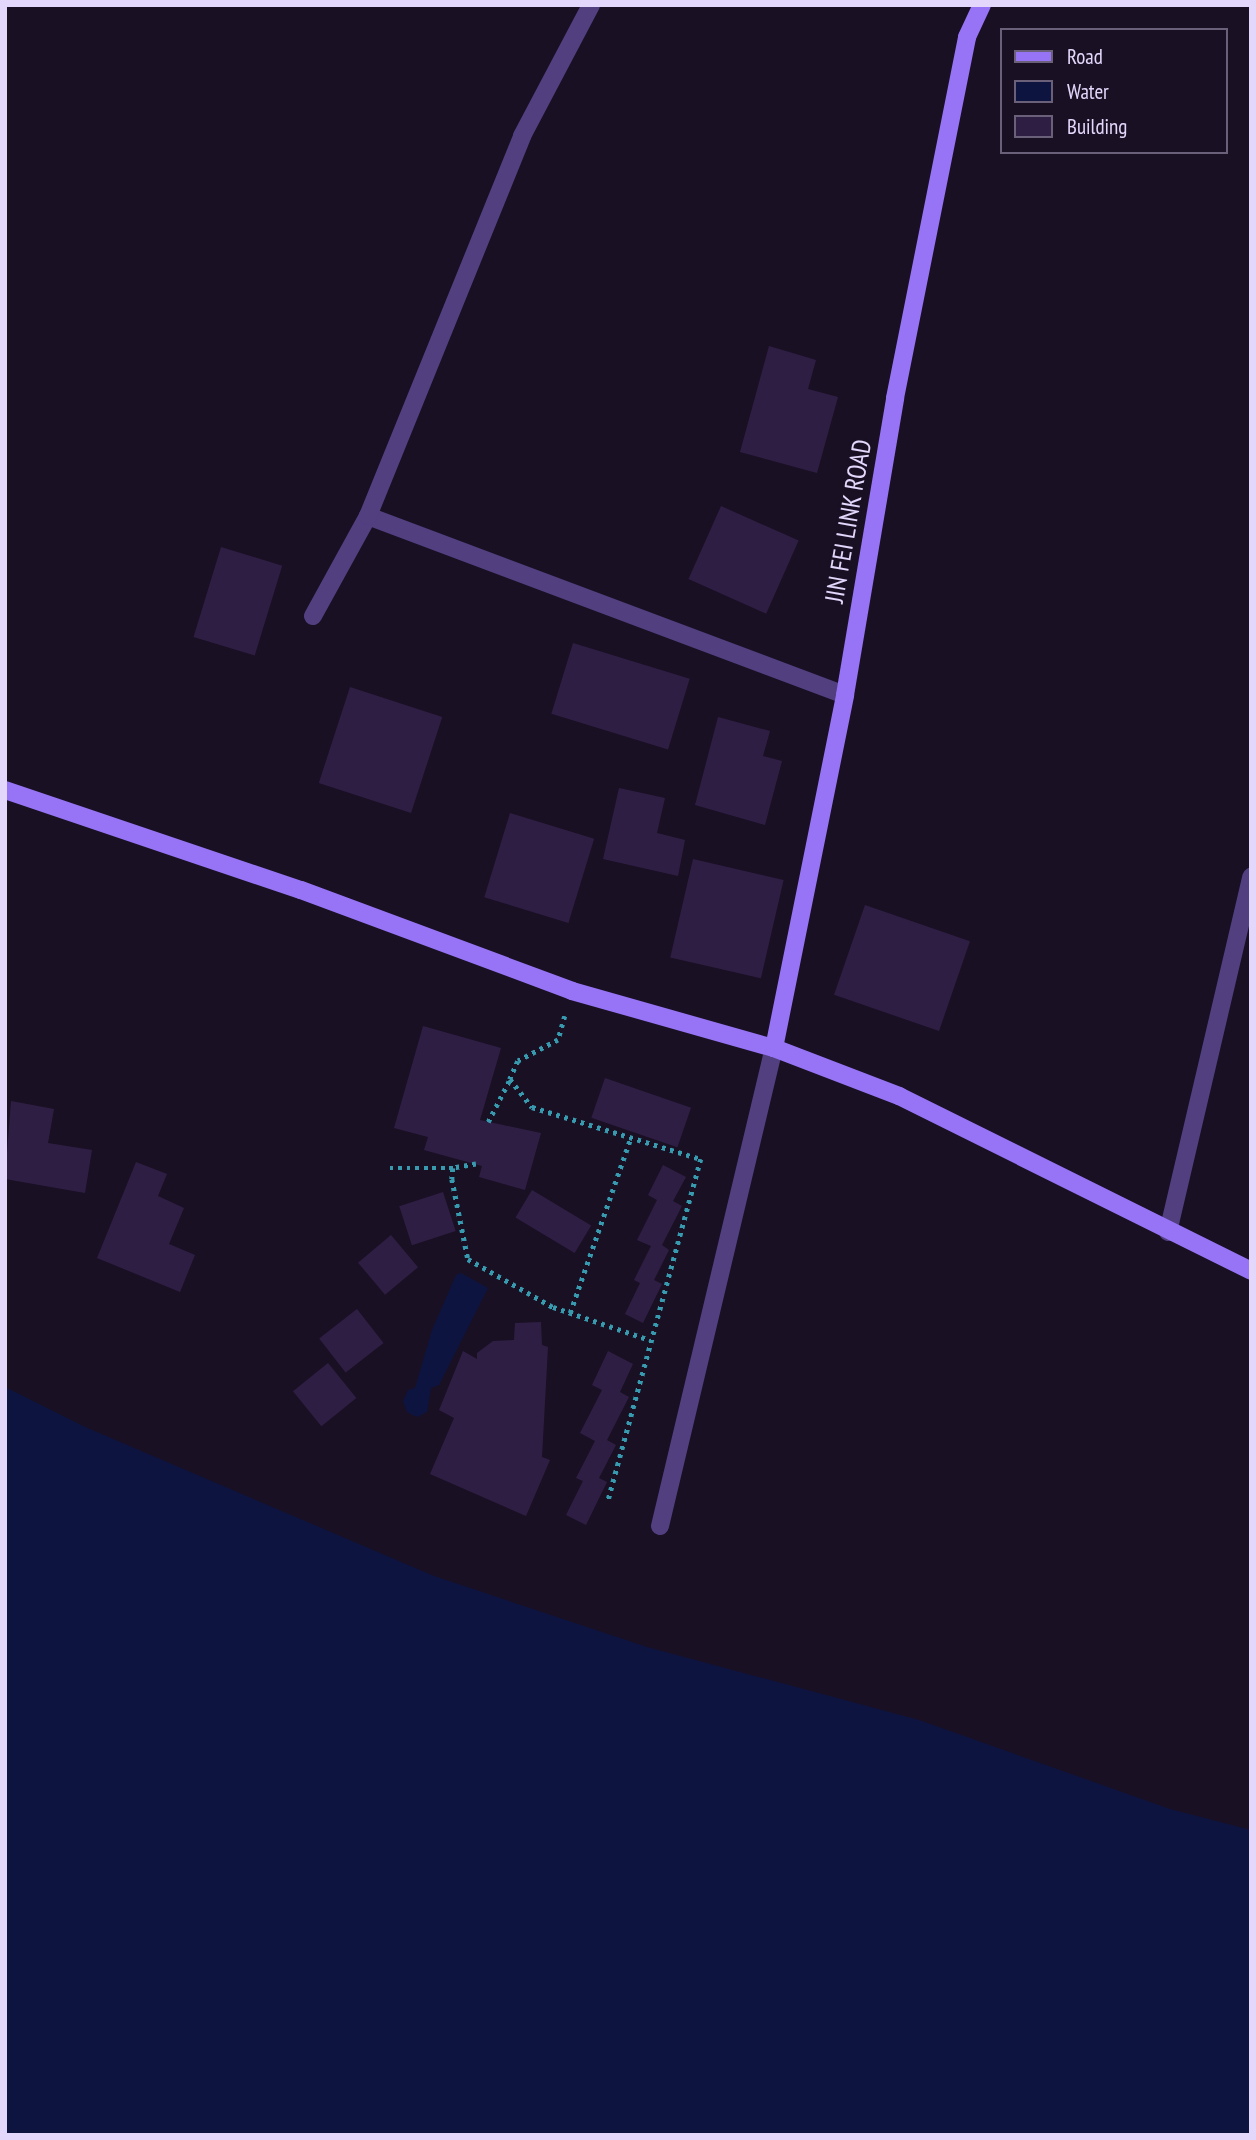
<!DOCTYPE html>
<html>
<head>
<meta charset="utf-8">
<style>
  body { margin:0 }
  #map { position:relative; width:1256px; height:2140px; overflow:hidden; background:#191024; font-family:"PT Sans Narrow",sans-serif }
  div>[style] { position:absolute }
  .water>* { inset:0; background:#0e1440 }
  .building>* { inset:0; background:#2f1e44; transform-origin:0 0 }
  .path>* { height:4.5px; margin-top:-2.25px; transform-origin:0; background:repeating-linear-gradient(90deg,#389aaf 0 3.5px,transparent 0 8.5px) }
  .minor>* { height:18px; margin:-9px; padding:0 9px; transform-origin:9px; border-radius:9px; background:#513f80 }
  .secondary>* { height:18px; margin:-9px; padding:0 9px; transform-origin:9px; border-radius:9px; background:#9674f5 }
  span { translate:-50% -50%; white-space:nowrap; text-align:center; line-height:1.15; -webkit-text-stroke:5px #191024; paint-order:stroke }
  .street-label { font-size:26px; color:#e4d7fc }
  .frame { position:absolute; inset:0; border:7px solid #e4d7fc; pointer-events:none }
  .legend { position:absolute; left:1000px; top:28px; width:228px; height:126px; box-sizing:border-box; background:#191024; border:2px solid #6a607a; margin:0; padding:9px 12px; list-style:none; font-size:21px; color:#e4d7fc }
  .legend li { display:flex; align-items:center; gap:14px; height:35px }
  .legend b { width:35px; border:2px solid #6a607a }
</style>
</head>
<body>
<div id="map">
  <div class="water">
    <i style="clip-path:polygon(461px 1273px,488px 1288px,439px 1385px,431px 1388px,427px 1412px,417px 1417px,407px 1412px,403px 1401px,408px 1390px,415px 1388px,432px 1330px,456px 1275px)"></i>
    <i style="clip-path:polygon(5px 1387px,85px 1427px,434px 1576px,647px 1647px,919px 1720px,1170px 1809px,1251px 1830px,1251px 2135px,5px 2135px)"></i>
  </div>
  <div class="building">
    <i style="clip-path:polygon(769px 346px,816px 360px,808px 389px,838px 397px,817px 473px,740px 452px)"></i>
    <i style="left:721px;top:506px;width:85px;height:80px;rotate:24deg"></i>
    <i style="left:221px;top:547px;width:64px;height:94px;rotate:17deg"></i>
    <i style="left:573px;top:643px;width:122px;height:74px;rotate:17deg"></i>
    <i style="left:350px;top:687px;width:97px;height:101px;rotate:18deg"></i>
    <i style="clip-path:polygon(718px 717px,770px 731px,763px 756px,782px 761px,765px 825px,695px 805px)"></i>
    <i style="clip-path:polygon(619px 788px,665px 798px,657px 833px,685px 840px,678px 876px,603px 859px)"></i>
    <i style="left:510px;top:813px;width:88px;height:88px;rotate:17deg"></i>
    <i style="left:693px;top:859px;width:93px;height:101px;rotate:13deg"></i>
    <i style="left:865px;top:905px;width:111px;height:95px;rotate:19deg"></i>
    <i style="clip-path:polygon(423px 1026px,501px 1048px,480px 1120px,541px 1133px,525px 1190px,479px 1177px,482px 1166px,424px 1150px,428px 1137px,394px 1128px)"></i>
    <i style="left:605px;top:1078px;width:91px;height:42px;rotate:19deg"></i>
    <i style="clip-path:polygon(11px 1101px,54px 1109px,48px 1143px,92px 1150px,85px 1193px,5px 1179px)"></i>
    <i style="clip-path:polygon(136px 1162px,167px 1174px,158px 1196px,184px 1208px,169px 1244px,195px 1255px,180px 1292px,97px 1258px)"></i>
    <i style="clip-path:polygon(663px 1165px,686px 1177px,673px 1201px,682px 1206px,662px 1245px,669px 1250px,654px 1280px,662px 1284px,643px 1323px,625px 1314px,640px 1283px,634px 1280px,651px 1246px,637px 1240px,657px 1200px,648px 1195px)"></i>
    <i style="left:532px;top:1190px;width:69px;height:32px;rotate:31deg"></i>
    <i style="left:443px;top:1192px;width:41px;height:46px;rotate:72deg"></i>
    <i style="left:391px;top:1235px;width:42px;height:43px;rotate:50deg"></i>
    <i style="left:357px;top:1309px;width:43px;height:48px;rotate:52deg"></i>
    <i style="clip-path:polygon(541px 1322px,542px 1345px,548px 1347px,542px 1457px,550px 1460px,526px 1516px,430px 1474px,454px 1418px,439px 1410px,463px 1351px,477px 1359px,477px 1353px,493px 1341px,514px 1340px,515px 1323px)"></i>
    <i style="clip-path:polygon(608px 1351px,633px 1364px,620px 1392px,629px 1397px,607px 1440px,616px 1445px,599px 1478px,607px 1482px,586px 1525px,566px 1515px,583px 1481px,576px 1478px,595px 1441px,580px 1433px,602px 1390px,592px 1385px)"></i>
    <i style="left:328px;top:1363px;width:45px;height:45px;rotate:51deg"></i>
  </div>
  <div class="path">
    <i style="left:565px;top:1016px;width:25px;rotate:106deg"></i>
    <i style="left:558px;top:1040px;width:45px;rotate:152.3deg"></i>
    <i style="left:518px;top:1061px;width:20px;rotate:114deg"></i>
    <i style="left:510px;top:1079px;width:36px;rotate:52deg"></i>
    <i style="left:532px;top:1107px;width:177px;rotate:17.1deg"></i>
    <i style="left:701px;top:1159px;width:355px;rotate:105.2deg"></i>
    <i style="left:488px;top:1122px;width:48px;rotate:-62.9deg"></i>
    <i style="left:476px;top:1164px;width:23px;rotate:170deg"></i>
    <i style="left:453px;top:1168px;width:11px;rotate:95deg"></i>
    <i style="left:452px;top:1179px;width:82px;rotate:78.7deg"></i>
    <i style="left:468px;top:1259px;width:98px;rotate:29.5deg"></i>
    <i style="left:553px;top:1307px;width:102px;rotate:18.8deg"></i>
    <i style="left:390px;top:1168px;width:63px"></i>
    <i style="left:570px;top:1313px;width:183px;rotate:-70.9deg"></i>
  </div>
  <div class="minor">
    <i style="left:368px;top:516px;width:509px;rotate:20.57deg"></i>
    <i style="left:313px;top:616px;width:114px;rotate:-61.2deg"></i>
    <i style="left:368px;top:516px;width:410px;rotate:-67.9deg"></i>
    <i style="left:522px;top:136px;width:148px;rotate:-62.2deg"></i>
    <i style="left:1168px;top:1232px;width:365px;rotate:-76.8deg"></i>
    <i style="left:660px;top:1526px;width:491px;rotate:-76.6deg"></i>
  </div>
  <div class="secondary">
    <i style="left:5px;top:790px;width:312px;rotate:18.7deg"></i>
    <i style="left:301px;top:890px;width:289px;rotate:20.4deg"></i>
    <i style="left:572px;top:991px;width:210px;rotate:15.8deg"></i>
    <i style="left:774px;top:1048px;width:134px;rotate:21deg"></i>
    <i style="left:899px;top:1096px;width:393px;rotate:26.4deg"></i>
    <i style="left:774px;top:1048px;width:360px;rotate:-78.6deg"></i>
    <i style="left:845px;top:695px;width:301px;rotate:-80.4deg"></i>
    <i style="left:895px;top:398px;width:368px;rotate:-78.7deg"></i>
    <i style="left:967px;top:37px;width:35px;rotate:-65deg"></i>
  </div>
  <div class="street-label">
    <span style="left:848px;top:521px;rotate:-80deg">JIN FEI LINK ROAD</span>
  </div>
  <div class="frame"></div>
  <ul class="legend">
  <li><b style="height:9px;background:#9674f5"></b>Road</li>
  <li><b style="height:19px;background:#0e1440"></b>Water</li>
  <li><b style="height:19px;background:#2f1e44"></b>Building</li>
  </ul>
</div>
</body>
</html>
